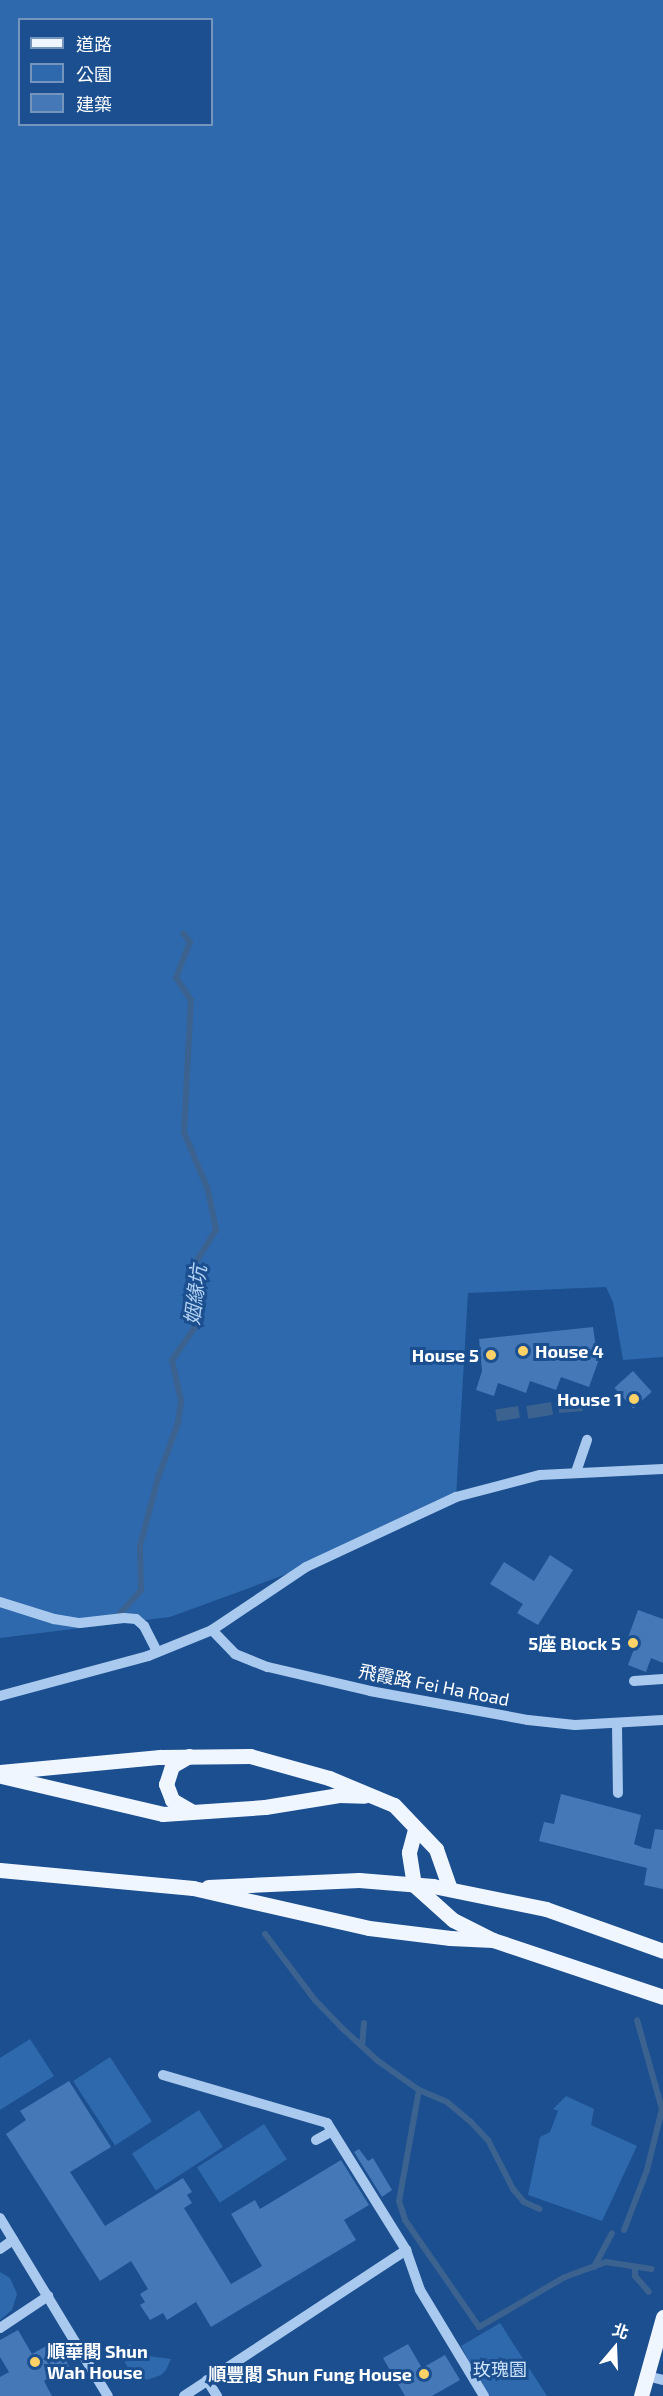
<!DOCTYPE html>
<html>
<head>
<meta charset="utf-8">
<style>
  body { margin:0 }
  #map { position:relative; width:663px; height:2396px; overflow:hidden; background:#1b4f8f; font-family:"Exo 2","Noto Sans TC",sans-serif }
  div>[style] { position:absolute }
  .green>* { inset:0; background:#2e69ad; transform-origin:0 0 }
  .water>* { inset:0; background:#3c6290; transform-origin:0 0 }
  .stream>* { height:6px; margin:-3px; padding:0 3px; transform-origin:3px; border-radius:3px; background:#3c6290 }
  .building>* { inset:0; background:#4478b7; transform-origin:0 0 }
  .minor>* { height:10px; margin:-5px; padding:0 5px; transform-origin:5px; border-radius:5px; background:#a9c9ee }
  .major>* { height:15px; margin:-7.5px; padding:0 7.5px; transform-origin:7.5px; border-radius:7.5px; background:#f0f6ff }
  .dots>* { width:16px; height:16px; translate:-50% -50%; box-sizing:border-box; border:3px solid #1b4f8f; border-radius:50% }
  span { translate:-50% -50%; white-space:nowrap; text-align:center; line-height:1.15; -webkit-text-stroke:6px #1b4f8f; paint-order:stroke }
  .poi-label { font-size:18px; color:#fff; font-weight:700 }
  .left { translate:0 -50%; text-align:left }
  .right { translate:-100% -50%; text-align:right }
  .street-label { font-size:18px; color:#fff }
  .park-label { font-size:18px; color:#cfe3fa }
  .water-label { font-size:20px; color:#b5d3f5; font-style:italic }
  .legend { position:absolute; left:18px; top:18px; width:195px; height:108px; box-sizing:border-box; background:#1b4f8f; border:2px solid #7695bc; margin:0; padding:8px 10px; list-style:none; font-size:18px; color:#fff }
  .legend li { display:flex; align-items:center; gap:12px; height:30px }
  .legend b { width:30px; border:2px solid #7695bc }
  .north { position:absolute; left:585px; top:2318px; width:60px; height:60px; -webkit-text-stroke:4px #1b4f8f; paint-order:stroke; rotate:19deg; font-size:16px; font-weight:700; line-height:24px; text-align:center; color:#fff }
  .north::after { content:''; display:block; margin:auto; width:21px; height:27px; background:#fff; clip-path:polygon(50% 0,100% 100%,50% 72%,0 100%) }
</style>
</head>
<body>
<div id="map">
  <div class="green">
    <i style="clip-path:polygon(evenodd,0 0,663px 0,663px 1357px,623px 1360px,613px 1302px,606px 1287px,468px 1293px,456px 1497px,306px 1567px,170px 1617px,0 1638px,0 0,20px 20px,212px 20px,212px 124px,20px 124px,20px 20px)"></i>
    <i style="clip-path:polygon(30px 2039px,54px 2076px,0 2110px,0 2058px)"></i>
    <i style="left:110px;top:2057px;width:77px;height:44px;rotate:57deg"></i>
    <i style="clip-path:polygon(566px 2096px,594px 2109px,591px 2125px,637px 2146px,602px 2221px,528px 2195px,540px 2137px,550px 2132px,558px 2111px,553px 2109px)"></i>
    <i style="left:199px;top:2110px;width:44px;height:80px;rotate:57deg"></i>
    <i style="left:264px;top:2124px;width:42px;height:80px;rotate:57deg"></i>
    <i style="clip-path:polygon(0 2272px,10px 2278px,17px 2294px,12px 2310px,0 2320px)"></i>
    <i style="clip-path:polygon(500px 2323px,547px 2396px,486px 2396px,461px 2346px)"></i>
    <i style="clip-path:polygon(129px 2344px,148px 2356px,171px 2359px,166px 2370px,161px 2375px,147px 2380px,133px 2375px,125px 2363px)"></i>
  </div>
  <div class="water">
    <i style="left:582px;top:1399px;width:12px;height:24px;rotate:85deg"></i>
    <i style="left:551px;top:1402px;width:13px;height:25px;rotate:81deg"></i>
    <i style="left:518px;top:1406px;width:12px;height:23px;rotate:81deg"></i>
  </div>
  <div class="stream">
    <i style="left:115px;top:1619px;width:39px;rotate:-48deg"></i>
    <i style="left:141px;top:1590px;width:44px;rotate:-91.3deg"></i>
    <i style="left:140px;top:1546px;width:70px;rotate:-75.2deg"></i>
    <i style="left:158px;top:1478px;width:59px;rotate:-70deg"></i>
    <i style="left:178px;top:1423px;width:22px;rotate:-82deg"></i>
    <i style="left:181px;top:1401px;width:42px;rotate:-102.4deg"></i>
    <i style="left:172px;top:1360px;width:38px;rotate:-55deg"></i>
    <i style="left:194px;top:1329px;width:67px;rotate:-88.3deg"></i>
    <i style="left:196px;top:1262px;width:38px;rotate:-58deg"></i>
    <i style="left:216px;top:1230px;width:41px;rotate:-101.3deg"></i>
    <i style="left:208px;top:1190px;width:63px;rotate:-112.5deg"></i>
    <i style="left:184px;top:1132px;width:132px;rotate:-87deg"></i>
    <i style="left:191px;top:1000px;width:27px;rotate:-124deg"></i>
    <i style="left:176px;top:978px;width:39px;rotate:-69deg"></i>
    <i style="left:190px;top:942px;width:11px;rotate:-128deg"></i>
    <i style="left:265px;top:1934px;width:83px;rotate:52.9deg"></i>
    <i style="left:315px;top:2000px;width:40px;rotate:46deg"></i>
    <i style="left:343px;top:2029px;width:47px;rotate:42.4deg"></i>
    <i style="left:378px;top:2061px;width:50px;rotate:35.3deg"></i>
    <i style="left:419px;top:2090px;width:30px;rotate:23deg"></i>
    <i style="left:447px;top:2102px;width:30px;rotate:40deg"></i>
    <i style="left:470px;top:2121px;width:26px;rotate:47deg"></i>
    <i style="left:488px;top:2140px;width:55px;rotate:63deg"></i>
    <i style="left:513px;top:2189px;width:17px;rotate:50deg"></i>
    <i style="left:524px;top:2202px;width:17px;rotate:24deg"></i>
    <i style="left:362px;top:2046px;width:23px;rotate:-85deg"></i>
    <i style="left:419px;top:2090px;width:113px;rotate:100.2deg"></i>
    <i style="left:399px;top:2201px;width:20px;rotate:72deg"></i>
    <i style="left:405px;top:2220px;width:130px;rotate:55.3deg"></i>
    <i style="left:479px;top:2327px;width:99px;rotate:-30.2deg"></i>
    <i style="left:565px;top:2277px;width:44px;rotate:-20.1deg"></i>
    <i style="left:606px;top:2262px;width:46px;rotate:8.8deg"></i>
    <i style="left:624px;top:2230px;width:64px;rotate:-69deg"></i>
    <i style="left:647px;top:2170px;width:63px;rotate:-76.2deg"></i>
    <i style="left:662px;top:2109px;width:92px;rotate:-105.7deg"></i>
    <i style="left:594px;top:2267px;width:38px;rotate:-62deg"></i>
    <i style="left:635px;top:2267px;width:9px;rotate:90deg"></i>
    <i style="left:635px;top:2276px;width:21px;rotate:49deg"></i>
  </div>
  <div class="building">
    <i style="clip-path:polygon(593px 1327px,598px 1362px,589px 1387px,561px 1377px,556px 1390px,530px 1381px,526px 1393px,498px 1383px,494px 1396px,476px 1390px,482px 1371px,479px 1339px)"></i>
    <i style="left:633px;top:1371px;width:28px;height:25px;rotate:48deg"></i>
    <i style="clip-path:polygon(550px 1555px,573px 1570px,538px 1625px,517px 1613px,523px 1604px,490px 1584px,504px 1562px,534px 1581px)"></i>
    <i style="clip-path:polygon(638px 1610px,663px 1619px,663px 1663px,651px 1658px,646px 1672px,628px 1665px,634px 1649px,625px 1646px)"></i>
    <i style="clip-path:polygon(561px 1794px,641px 1815px,634px 1844px,644px 1848px,651px 1849px,655px 1829px,663px 1830px,663px 1889px,644px 1885px,647px 1868px,539px 1841px,544px 1822px,554px 1824px)"></i>
    <i style="clip-path:polygon(69px 2081px,111px 2147px,70px 2172px,105px 2226px,183px 2178px,192px 2192px,187px 2195px,192px 2203px,184px 2208px,231px 2284px,262px 2266px,231px 2214px,255px 2200px,260px 2209px,341px 2160px,369px 2205px,344px 2220px,356px 2240px,211px 2327px,196px 2302px,167px 2320px,163px 2313px,150px 2320px,140px 2305px,145px 2302px,140px 2294px,148px 2289px,131px 2261px,100px 2281px,6px 2134px,26px 2120px,20px 2111px)"></i>
    <i style="clip-path:polygon(359px 2149px,368px 2161px,373px 2158px,392px 2190px,382px 2197px,354px 2152px)"></i>
    <i style="clip-path:polygon(18px 2330px,32px 2354px,55px 2341px,69px 2366px,44px 2381px,52px 2396px,0 2396px,0 2377px,9px 2372px,0 2357px,0 2340px)"></i>
    <i style="clip-path:polygon(408px 2344px,422px 2368px,445px 2355px,460px 2380px,432px 2396px,405px 2396px,383px 2358px)"></i>
  </div>
  <div class="minor">
    <i style="left:576px;top:1472px;width:34px;rotate:-71deg"></i>
    <i style="left:0;top:1602px;width:57px;rotate:17.5deg"></i>
    <i style="left:54px;top:1619px;width:26px;rotate:9deg"></i>
    <i style="left:80px;top:1623px;width:44px;rotate:-6.5deg"></i>
    <i style="left:124px;top:1618px;width:12px;rotate:5deg"></i>
    <i style="left:136px;top:1619px;width:11px;rotate:41deg"></i>
    <i style="left:144px;top:1626px;width:29px;rotate:63deg"></i>
    <i style="left:212px;top:1630px;width:33px;rotate:46deg"></i>
    <i style="left:235px;top:1654px;width:35px;rotate:22deg"></i>
    <i style="left:268px;top:1667px;width:105px;rotate:13.2deg"></i>
    <i style="left:370px;top:1691px;width:161px;rotate:10.4deg"></i>
    <i style="left:528px;top:1720px;width:47px;rotate:6.1deg"></i>
    <i style="left:575px;top:1725px;width:88px;rotate:-3.3deg"></i>
    <i style="left:634px;top:1681px;width:29px;rotate:-4deg"></i>
    <i style="left:0;top:1696px;width:153px;rotate:-15.1deg"></i>
    <i style="left:148px;top:1656px;width:69px;rotate:-22.1deg"></i>
    <i style="left:212px;top:1630px;width:113px;rotate:-33.8deg"></i>
    <i style="left:306px;top:1567px;width:166px;rotate:-25deg"></i>
    <i style="left:456px;top:1497px;width:87px;rotate:-14.7deg"></i>
    <i style="left:540px;top:1475px;width:123px;rotate:-2.8deg"></i>
    <i style="left:617px;top:1725px;width:68px;rotate:89.2deg"></i>
    <i style="left:163px;top:2075px;width:171px;rotate:16.3deg"></i>
    <i style="left:327px;top:2123px;width:150px;rotate:58.1deg"></i>
    <i style="left:406px;top:2250px;width:42px;rotate:70.7deg"></i>
    <i style="left:420px;top:2290px;width:124px;rotate:58.9deg"></i>
    <i style="left:316px;top:2140px;width:18px;rotate:-29deg"></i>
    <i style="left:0;top:2218px;width:208px;rotate:58.8deg"></i>
    <i style="left:0;top:2249px;width:16px;rotate:-35deg"></i>
    <i style="left:0;top:2328px;width:58px;rotate:-33.7deg"></i>
    <i style="left:647px;top:2376px;width:16px;rotate:14deg"></i>
    <i style="left:207px;top:2380px;width:19px;rotate:58deg"></i>
    <i style="left:184px;top:2396px;width:266px;rotate:-33.3deg"></i>
  </div>
  <div class="major">
    <i style="left:189px;top:1756px;width:20px;rotate:150deg"></i>
    <i style="left:172px;top:1766px;width:19px;rotate:108deg"></i>
    <i style="left:166px;top:1784px;width:17px;rotate:69deg"></i>
    <i style="left:172px;top:1800px;width:22px;rotate:30deg"></i>
    <i style="left:0;top:1772px;width:161px;rotate:-5.4deg"></i>
    <i style="left:160px;top:1757px;width:90px;rotate:-0.6deg"></i>
    <i style="left:250px;top:1756px;width:82px;rotate:15.6deg"></i>
    <i style="left:329px;top:1778px;width:70px;rotate:22.6deg"></i>
    <i style="left:394px;top:1805px;width:61px;rotate:46.3deg"></i>
    <i style="left:436px;top:1849px;width:42px;rotate:70.7deg"></i>
    <i style="left:1px;top:1776px;width:166px;rotate:13.2deg"></i>
    <i style="left:163px;top:1814px;width:102px;rotate:-3.9deg"></i>
    <i style="left:265px;top:1807px;width:75px;rotate:-9.2deg"></i>
    <i style="left:339px;top:1795px;width:25px;rotate:2deg"></i>
    <i style="left:0;top:1870px;width:194px;rotate:5.3deg"></i>
    <i style="left:193px;top:1888px;width:180px;rotate:12.8deg"></i>
    <i style="left:369px;top:1928px;width:82px;rotate:7deg"></i>
    <i style="left:450px;top:1938px;width:43px;rotate:2.7deg"></i>
    <i style="left:414px;top:1885px;width:52px;rotate:41.9deg"></i>
    <i style="left:453px;top:1920px;width:45px;rotate:26.6deg"></i>
    <i style="left:493px;top:1940px;width:179px;rotate:18.5deg"></i>
    <i style="left:414px;top:1885px;width:33px;rotate:-99deg"></i>
    <i style="left:409px;top:1852px;width:23px;rotate:-75deg"></i>
    <i style="left:208px;top:1887px;width:151px;rotate:-2.7deg"></i>
    <i style="left:359px;top:1880px;width:74px;rotate:4.6deg"></i>
    <i style="left:433px;top:1886px;width:115px;rotate:11.5deg"></i>
    <i style="left:546px;top:1909px;width:124px;rotate:19.7deg"></i>
    <i style="left:641px;top:2396px;width:82px;rotate:-74.4deg"></i>
  </div>
  <div class="dots">
    <i style="left:523px;top:1351px;background:#ffd166"></i>
    <i style="left:491px;top:1355px;background:#ffd166"></i>
    <i style="left:634px;top:1399px;background:#ffd166"></i>
    <i style="left:633px;top:1643px;background:#ffd166"></i>
    <i style="left:35px;top:2362px;background:#ffd166"></i>
    <i style="left:424px;top:2374px;background:#ffd166"></i>
  </div>
  <div class="poi-label">
    <span class="left" style="left:535px;top:1351px">House 4</span>
    <span class="right" style="left:479px;top:1355px">House 5</span>
    <span class="right" style="left:622px;top:1399px">House 1</span>
    <span class="right" style="left:621px;top:1643px">5座 Block 5</span>
    <span class="left" style="left:47px;top:2362px">順華閣 Shun<br>Wah House</span>
    <span class="right" style="left:412px;top:2374px">順豐閣 Shun Fung House</span>
  </div>
  <div class="street-label">
    <span style="left:434px;top:1685px;rotate:11deg">飛霞路 Fei Ha Road</span>
  </div>
  <div class="park-label">
    <span style="left:500px;top:2369px">玫瑰園</span>
  </div>
  <div class="water-label">
    <span style="left:195px;top:1295px;rotate:-83deg">姻緣坑</span>
  </div>
  <ul class="legend">
  <li><b style="height:8px;background:#f0f6ff"></b>道路</li>
  <li><b style="height:16px;background:#2e69ad"></b>公園</li>
  <li><b style="height:16px;background:#4478b7"></b>建築</li>
  </ul>
  <div class="north">北</div>
</div>
</body>
</html>
